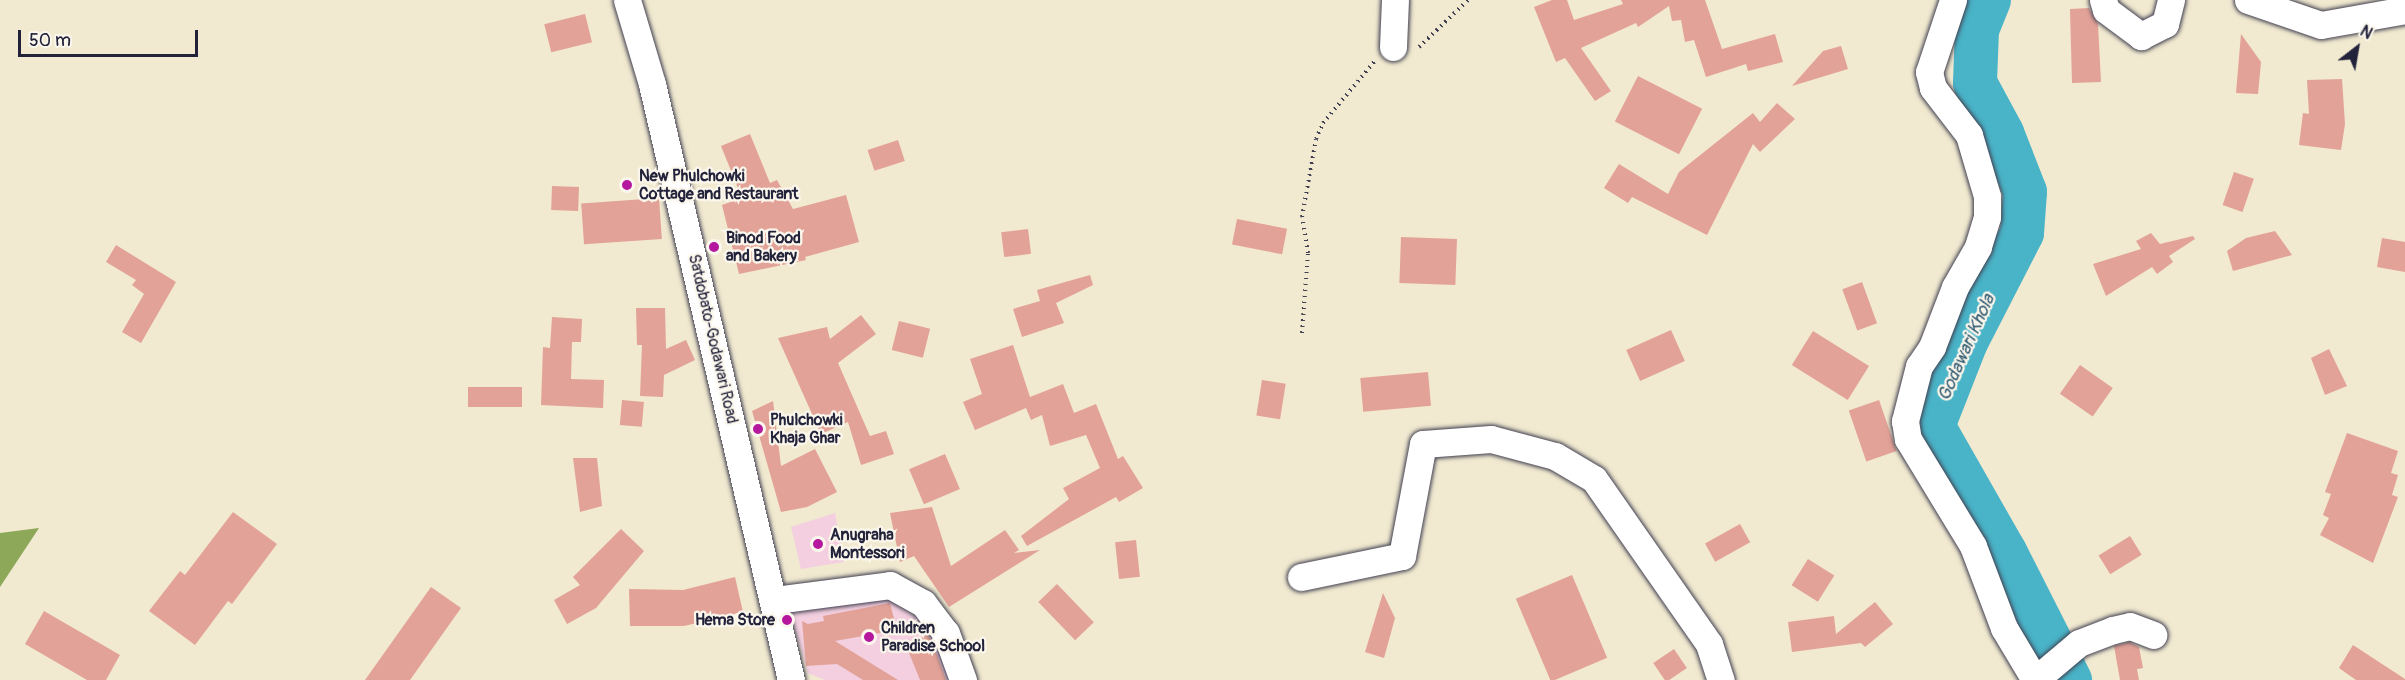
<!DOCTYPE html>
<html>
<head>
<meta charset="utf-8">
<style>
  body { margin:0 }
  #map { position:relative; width:2405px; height:680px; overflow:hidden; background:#f1e9d0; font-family:Pangolin,sans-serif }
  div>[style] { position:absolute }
  .built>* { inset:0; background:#f3cfdf }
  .forest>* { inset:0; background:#8ea85a }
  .river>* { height:44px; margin:-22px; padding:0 22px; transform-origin:22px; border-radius:22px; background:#49b3c7 }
  .building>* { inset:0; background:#e3a298; transform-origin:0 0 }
  .path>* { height:4px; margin-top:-2px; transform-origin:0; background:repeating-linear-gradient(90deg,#414051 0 1.5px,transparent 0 6px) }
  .roads { filter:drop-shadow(0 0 2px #414051) drop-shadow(0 0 2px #414051) }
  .minor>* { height:27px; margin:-13.5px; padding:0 13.5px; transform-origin:13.5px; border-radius:13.5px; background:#fff }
  .dots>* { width:16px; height:16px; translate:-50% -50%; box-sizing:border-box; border:3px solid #fbf7ec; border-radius:50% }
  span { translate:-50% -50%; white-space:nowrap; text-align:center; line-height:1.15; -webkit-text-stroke:4.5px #fbf7ec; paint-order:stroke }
  .poi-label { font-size:16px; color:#22223b; font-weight:700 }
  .left { translate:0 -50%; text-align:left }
  .right { translate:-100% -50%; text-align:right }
  .street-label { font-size:16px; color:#22223b }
  .water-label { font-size:18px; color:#325c73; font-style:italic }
  .north { position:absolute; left:2327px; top:18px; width:60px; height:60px; -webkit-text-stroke:4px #fbf7ec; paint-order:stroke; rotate:31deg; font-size:16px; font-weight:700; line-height:24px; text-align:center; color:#22223b }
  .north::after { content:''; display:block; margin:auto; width:21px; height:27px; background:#22223b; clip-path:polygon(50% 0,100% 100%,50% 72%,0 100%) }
  .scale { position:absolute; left:18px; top:30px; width:180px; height:27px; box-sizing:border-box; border:3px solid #22223b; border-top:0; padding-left:8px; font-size:18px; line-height:21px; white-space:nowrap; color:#22223b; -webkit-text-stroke:4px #fbf7ec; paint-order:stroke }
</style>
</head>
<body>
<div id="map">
  <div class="built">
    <i style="clip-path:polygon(835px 513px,844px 562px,801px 569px,791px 527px)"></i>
    <i style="clip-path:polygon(877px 591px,937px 631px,956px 680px,825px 680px,808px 673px,789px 607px)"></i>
  </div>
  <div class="forest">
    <i style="clip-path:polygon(39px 528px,0 587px,0 533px)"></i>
  </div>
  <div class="river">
    <i style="left:1989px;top:0;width:32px;rotate:112deg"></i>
    <i style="left:1977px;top:30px;width:53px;rotate:92.2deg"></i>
    <i style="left:1975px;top:83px;width:57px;rotate:61.6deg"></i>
    <i style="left:2002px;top:133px;width:63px;rotate:68.7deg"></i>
    <i style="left:2025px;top:192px;width:41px;rotate:94.2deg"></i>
    <i style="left:2022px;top:233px;width:123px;rotate:117.2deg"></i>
    <i style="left:1966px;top:342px;width:90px;rotate:111.4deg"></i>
    <i style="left:1933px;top:426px;width:145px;rotate:60.3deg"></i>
    <i style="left:2005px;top:552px;width:144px;rotate:63.1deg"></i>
  </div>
  <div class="building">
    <i style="clip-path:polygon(1552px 0,1567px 0,1574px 20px,1623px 4px,1621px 0,1705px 0,1722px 49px,1775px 34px,1783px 62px,1748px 71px,1746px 64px,1706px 77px,1694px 40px,1685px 42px,1681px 20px,1672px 21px,1669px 6px,1638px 27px,1636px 23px,1581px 48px,1611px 91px,1595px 101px,1565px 58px,1556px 62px,1534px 7px)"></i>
    <i style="clip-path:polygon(2089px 8px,2098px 24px,2101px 82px,2072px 83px,2070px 9px)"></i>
    <i style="left:585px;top:14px;width:29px;height:42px;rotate:76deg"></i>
    <i style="clip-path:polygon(2241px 34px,2261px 62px,2258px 94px,2236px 93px)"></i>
    <i style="clip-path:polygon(1841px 46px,1848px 69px,1792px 86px,1823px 51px)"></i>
    <i style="left:1638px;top:76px;width:72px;height:51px;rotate:27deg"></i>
    <i style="clip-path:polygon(2342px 79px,2345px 124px,2341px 150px,2299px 145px,2303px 113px,2309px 114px,2307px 80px)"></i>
    <i style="clip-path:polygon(1777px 103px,1795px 119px,1760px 152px,1753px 144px,1707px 235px,1632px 197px,1628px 203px,1604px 188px,1619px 164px,1668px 194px,1679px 172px,1753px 113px,1760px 122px)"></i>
    <i style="clip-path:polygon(750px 134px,770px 183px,777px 180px,793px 209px,846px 195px,859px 242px,805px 257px,806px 260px,739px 274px,722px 205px,742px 198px,721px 146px)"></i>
    <i style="left:898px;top:140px;width:22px;height:32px;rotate:72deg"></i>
    <i style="left:2234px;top:172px;width:21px;height:35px;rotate:19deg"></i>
    <i style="left:552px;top:186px;width:27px;height:24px;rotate:2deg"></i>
    <i style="left:659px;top:198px;width:41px;height:78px;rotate:86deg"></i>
    <i style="left:1237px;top:219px;width:51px;height:26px;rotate:11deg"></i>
    <i style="left:1028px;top:229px;width:25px;height:27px;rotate:83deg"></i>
    <i style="clip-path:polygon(2275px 231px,2292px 255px,2233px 271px,2227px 251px,2246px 238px)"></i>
    <i style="clip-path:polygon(2151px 233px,2160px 244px,2193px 236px,2195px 239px,2169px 256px,2173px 262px,2157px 274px,2152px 267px,2106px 296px,2093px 264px,2141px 249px,2136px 241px)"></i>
    <i style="left:1401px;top:237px;width:56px;height:46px;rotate:2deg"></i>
    <i style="clip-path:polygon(2382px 238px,2405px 242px,2405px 272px,2377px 267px)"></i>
    <i style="clip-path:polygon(116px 245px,176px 282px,141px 343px,122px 332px,144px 294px,132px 285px,136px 280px,106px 262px)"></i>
    <i style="clip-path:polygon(1090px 275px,1093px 285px,1056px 303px,1064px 323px,1022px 337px,1013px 309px,1040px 301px,1037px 290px)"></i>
    <i style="left:1862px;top:282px;width:44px;height:21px;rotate:70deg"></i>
    <i style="clip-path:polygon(636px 308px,665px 308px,666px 349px,686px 340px,695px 360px,664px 375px,663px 397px,640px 396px,642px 345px,637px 345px)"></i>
    <i style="clip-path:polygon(861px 315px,876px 334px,838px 363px,870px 436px,886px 431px,894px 454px,861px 465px,848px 422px,821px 434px,778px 338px,827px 327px,830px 339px)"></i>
    <i style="clip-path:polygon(552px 317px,582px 319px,581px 342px,572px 342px,571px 379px,604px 380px,603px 408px,541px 405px,543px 347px,550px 348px)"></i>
    <i style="left:899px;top:321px;width:32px;height:30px;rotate:14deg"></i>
    <i style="left:1671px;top:330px;width:34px;height:49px;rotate:66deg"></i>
    <i style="left:1813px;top:331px;width:66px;height:40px;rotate:32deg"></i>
    <i style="clip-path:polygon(1013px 345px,1030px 397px,1063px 384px,1074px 413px,1096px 404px,1118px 459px,1123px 456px,1143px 488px,1119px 502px,1116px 497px,1027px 546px,1021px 536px,1069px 499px,1063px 488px,1100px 468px,1086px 435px,1050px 446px,1042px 415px,1031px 420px,1026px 408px,975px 430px,963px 402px,982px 394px,970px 359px)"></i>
    <i style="clip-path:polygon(2329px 349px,2347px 386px,2325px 395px,2311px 358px)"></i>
    <i style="left:2080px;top:365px;width:40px;height:35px;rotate:35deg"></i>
    <i style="left:1428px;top:372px;width:34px;height:68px;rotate:85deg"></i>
    <i style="left:1262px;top:380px;width:24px;height:36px;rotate:9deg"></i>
    <i style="left:468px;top:387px;width:54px;height:20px"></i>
    <i style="left:622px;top:400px;width:22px;height:25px;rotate:5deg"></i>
    <i style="left:1879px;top:400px;width:54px;height:32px;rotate:71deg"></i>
    <i style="clip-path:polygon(773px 401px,781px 466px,815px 449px,837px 492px,807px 507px,781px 512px,752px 411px)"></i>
    <i style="clip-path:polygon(2347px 433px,2398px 451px,2391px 473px,2398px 475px,2392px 495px,2398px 497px,2373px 563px,2320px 535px,2329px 518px,2323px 515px,2331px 494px,2325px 492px)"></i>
    <i style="left:945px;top:454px;width:38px;height:39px;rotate:67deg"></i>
    <i style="clip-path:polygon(573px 458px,597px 458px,602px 506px,580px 512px)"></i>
    <i style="clip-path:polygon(932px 507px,951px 566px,1005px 530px,1019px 550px,1014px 553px,1040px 550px,949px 607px,914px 556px,900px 562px,890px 513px)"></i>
    <i style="clip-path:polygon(233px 512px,277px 544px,232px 604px,228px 601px,195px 645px,149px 611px,180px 571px,185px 575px)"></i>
    <i style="left:1740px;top:524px;width:21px;height:40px;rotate:61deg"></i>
    <i style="clip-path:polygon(621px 529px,644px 551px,596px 608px,567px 624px,554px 600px,580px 585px,573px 577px)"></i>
    <i style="left:2130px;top:536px;width:22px;height:37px;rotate:58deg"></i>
    <i style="left:1136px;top:540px;width:37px;height:21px;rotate:84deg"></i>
    <i style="left:1808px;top:559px;width:31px;height:31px;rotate:32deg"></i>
    <i style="left:1572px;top:575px;width:90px;height:61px;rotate:67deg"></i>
    <i style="clip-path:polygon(735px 577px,743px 612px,684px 626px,630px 626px,629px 589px,683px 590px)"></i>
    <i style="left:1057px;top:584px;width:53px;height:26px;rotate:46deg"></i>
    <i style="clip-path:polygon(431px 587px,461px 608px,410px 680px,365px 680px)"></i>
    <i style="clip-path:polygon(1383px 593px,1395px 618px,1384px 658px,1365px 652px)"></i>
    <i style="clip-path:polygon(1875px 602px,1893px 624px,1865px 647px,1861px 643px,1792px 652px,1788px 622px,1834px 616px,1836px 634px)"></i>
    <i style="clip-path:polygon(890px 603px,897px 630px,835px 641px,898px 680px,863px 680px,837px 664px,806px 666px,802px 621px,808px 624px,824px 621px,823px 616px)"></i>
    <i style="clip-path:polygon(44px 611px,120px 655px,106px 680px,87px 680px,25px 644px)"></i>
    <i style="clip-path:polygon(928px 635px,932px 641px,946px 680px,920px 680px,905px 643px)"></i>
    <i style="clip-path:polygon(2129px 642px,2139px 647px,2143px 668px,2137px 669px,2139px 680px,2120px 680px,2114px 646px)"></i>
    <i style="clip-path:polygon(2353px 645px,2405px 679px,2405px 680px,2356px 680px,2339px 668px)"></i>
    <i style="left:1674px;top:649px;width:23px;height:25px;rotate:56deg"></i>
  </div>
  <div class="path">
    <i style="left:1419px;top:47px;width:68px;rotate:-43.8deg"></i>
    <i style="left:1302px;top:333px;width:80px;rotate:-85.7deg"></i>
    <i style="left:1308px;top:253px;width:36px;rotate:-99deg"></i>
    <i style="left:1302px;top:217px;width:79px;rotate:-79.8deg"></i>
    <i style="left:1316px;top:139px;width:17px;rotate:-66deg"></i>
    <i style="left:1323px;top:123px;width:80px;rotate:-50.1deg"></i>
  </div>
  <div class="roads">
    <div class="minor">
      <i style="left:627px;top:0;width:88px;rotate:73.4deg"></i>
      <i style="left:652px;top:84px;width:612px;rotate:76.87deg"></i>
      <i style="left:1953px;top:0;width:76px;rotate:108.4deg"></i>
      <i style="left:1929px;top:72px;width:16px;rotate:76deg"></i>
      <i style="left:1933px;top:88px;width:59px;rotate:52.5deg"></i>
      <i style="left:1969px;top:135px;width:64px;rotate:73.6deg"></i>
      <i style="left:1987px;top:196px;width:21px;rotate:90deg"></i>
      <i style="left:1987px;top:217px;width:31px;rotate:107deg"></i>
      <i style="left:1978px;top:247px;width:46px;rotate:119.9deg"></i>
      <i style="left:1955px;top:287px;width:64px;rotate:111deg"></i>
      <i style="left:1932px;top:347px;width:23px;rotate:124deg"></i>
      <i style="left:1919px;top:366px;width:57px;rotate:104.3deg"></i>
      <i style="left:1905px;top:421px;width:18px;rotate:81deg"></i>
      <i style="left:1908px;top:439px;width:125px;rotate:58.7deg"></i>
      <i style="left:1973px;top:546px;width:88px;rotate:69.3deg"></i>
      <i style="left:2004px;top:628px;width:61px;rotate:59.2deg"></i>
      <i style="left:2103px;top:0;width:10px;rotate:73deg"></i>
      <i style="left:2106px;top:10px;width:44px;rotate:36.6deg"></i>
      <i style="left:2141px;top:36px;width:27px;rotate:-27deg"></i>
      <i style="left:2165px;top:24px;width:25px;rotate:-76deg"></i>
      <i style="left:2248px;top:0;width:77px;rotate:18.9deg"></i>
      <i style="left:2321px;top:25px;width:85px;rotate:-10.1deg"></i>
      <i style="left:1393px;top:47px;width:47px;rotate:-87.6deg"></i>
      <i style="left:1301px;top:577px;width:103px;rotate:-11.7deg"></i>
      <i style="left:1402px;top:556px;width:114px;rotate:-79.4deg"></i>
      <i style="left:1423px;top:444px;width:68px;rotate:-4.2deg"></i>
      <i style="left:1491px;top:439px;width:66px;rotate:14.9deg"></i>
      <i style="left:1555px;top:456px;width:45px;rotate:30.5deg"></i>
      <i style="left:1594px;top:479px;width:201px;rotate:55.1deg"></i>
      <i style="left:1709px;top:644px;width:38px;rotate:72deg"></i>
      <i style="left:775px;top:600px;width:116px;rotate:-7.4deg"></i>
      <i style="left:890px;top:585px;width:38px;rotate:29deg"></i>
      <i style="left:923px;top:603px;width:38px;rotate:53deg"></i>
      <i style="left:946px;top:633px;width:50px;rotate:70.1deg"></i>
      <i style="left:2035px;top:680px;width:57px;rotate:-40.1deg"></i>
      <i style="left:2079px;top:643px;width:36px;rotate:-21deg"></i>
      <i style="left:2113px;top:630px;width:17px;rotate:-13deg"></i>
      <i style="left:2130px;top:626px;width:25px;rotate:21deg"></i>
    </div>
  </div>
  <div class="dots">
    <i style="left:627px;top:185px;background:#b5179e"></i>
    <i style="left:714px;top:247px;background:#b5179e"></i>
    <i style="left:758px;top:429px;background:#b5179e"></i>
    <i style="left:818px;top:544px;background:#b5179e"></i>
    <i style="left:787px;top:620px;background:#b5179e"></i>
    <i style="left:869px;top:637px;background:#b5179e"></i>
  </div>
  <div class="poi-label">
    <span class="left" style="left:639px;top:185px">New Phulchowki<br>Cottage and Restaurant</span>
    <span class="left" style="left:726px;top:247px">Binod Food<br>and Bakery</span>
    <span class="left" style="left:770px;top:429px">Phulchowki<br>Khaja Ghar</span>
    <span class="left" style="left:830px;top:544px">Anugraha<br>Montessori</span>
    <span class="right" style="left:775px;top:620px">Hema Store</span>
    <span class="left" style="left:881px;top:637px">Children<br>Paradise School</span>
  </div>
  <div class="street-label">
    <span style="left:713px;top:339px;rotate:77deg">Satdobato-Godawari Road</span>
  </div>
  <div class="water-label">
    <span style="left:1967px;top:348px;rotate:-66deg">Godawari Khola</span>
  </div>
  <div class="north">N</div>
  <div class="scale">50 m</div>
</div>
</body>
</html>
